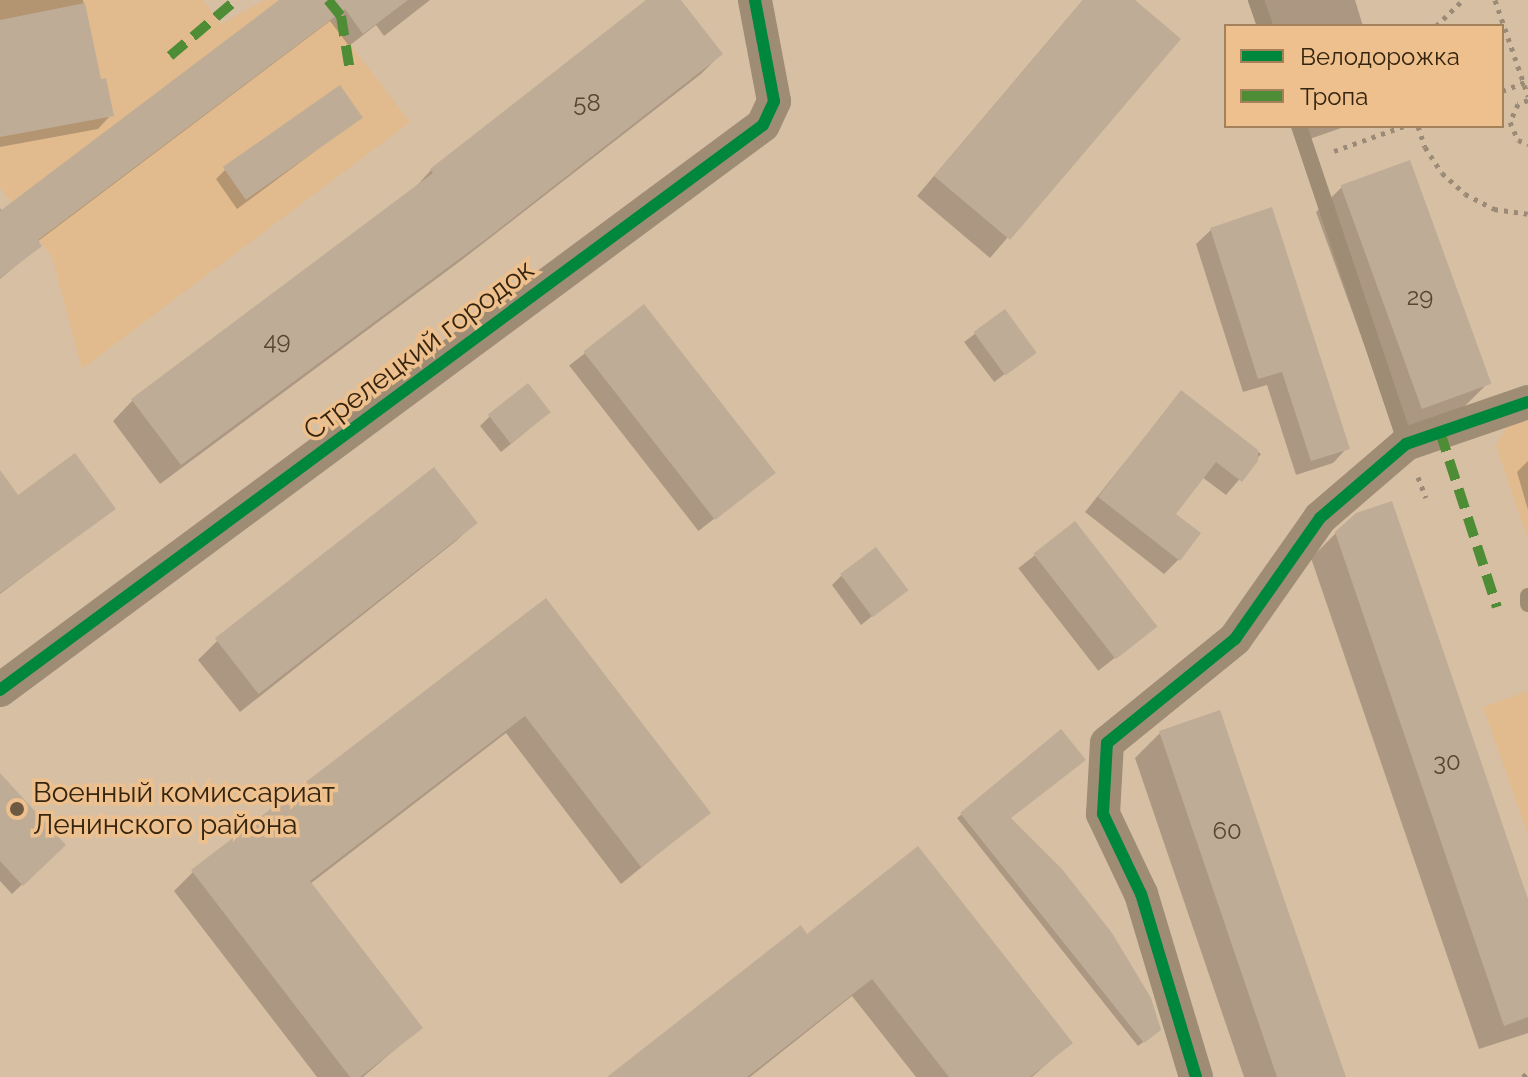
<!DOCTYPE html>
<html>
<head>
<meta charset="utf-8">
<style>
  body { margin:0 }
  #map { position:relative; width:1528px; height:1077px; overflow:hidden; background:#d7bfa3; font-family:Raleway,sans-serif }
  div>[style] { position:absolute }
  .built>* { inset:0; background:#e1bb8e }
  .shadow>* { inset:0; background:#0003; transform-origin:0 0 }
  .building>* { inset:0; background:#bfac96; transform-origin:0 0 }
  .path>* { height:5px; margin-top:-2.5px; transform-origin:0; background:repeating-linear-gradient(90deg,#9b8a76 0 4px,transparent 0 10px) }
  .lane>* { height:16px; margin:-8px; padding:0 8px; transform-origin:8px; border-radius:8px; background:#9f8c75 }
  .street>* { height:34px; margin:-17px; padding:0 17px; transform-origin:17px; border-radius:17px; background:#9f8c75 }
  .quiet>* { height:10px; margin-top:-5px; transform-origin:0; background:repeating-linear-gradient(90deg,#4e8c36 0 20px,transparent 0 30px) }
  .cycleway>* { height:12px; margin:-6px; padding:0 6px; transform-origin:6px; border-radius:6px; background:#00873e }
  .dots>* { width:22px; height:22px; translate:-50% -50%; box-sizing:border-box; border:4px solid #edc08d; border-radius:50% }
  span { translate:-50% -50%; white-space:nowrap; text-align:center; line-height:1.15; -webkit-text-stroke:7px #edc08d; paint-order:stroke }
  .number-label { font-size:24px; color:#584631 }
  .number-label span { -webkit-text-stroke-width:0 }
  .street-label { font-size:28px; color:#35240f }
  .poi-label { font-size:28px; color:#35240f }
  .left { translate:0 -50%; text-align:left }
  .legend { position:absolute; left:1224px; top:24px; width:280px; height:104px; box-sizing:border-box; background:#edc08d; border:2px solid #a3825b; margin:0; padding:10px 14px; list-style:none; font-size:24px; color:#35240f }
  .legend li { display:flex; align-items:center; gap:16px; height:40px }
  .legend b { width:40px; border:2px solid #a3825b }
</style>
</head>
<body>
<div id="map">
  <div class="built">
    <i style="clip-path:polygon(0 0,203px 0,221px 24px,265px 0,316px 0,410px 122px,82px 369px,52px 257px,0 188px)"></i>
    <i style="clip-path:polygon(1528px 388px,1528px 540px,1496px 446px)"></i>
    <i style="clip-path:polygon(1528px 691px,1528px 835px,1483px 707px)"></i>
  </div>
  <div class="shadow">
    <i style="clip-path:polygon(0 0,83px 0,99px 81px,111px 115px,98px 129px,0 147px)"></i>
    <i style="clip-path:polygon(284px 0,430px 0,384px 36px,376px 25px,349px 46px,330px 21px,37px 242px,39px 246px,0 279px,0 208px,2px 211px)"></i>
    <i style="clip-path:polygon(650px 0,679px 0,721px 54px,701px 74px,463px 259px,160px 484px,113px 421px,132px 401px,412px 191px,431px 170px)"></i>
    <i style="clip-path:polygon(1083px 0,1132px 0,1178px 39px,990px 258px,917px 196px)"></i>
    <i style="clip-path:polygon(1249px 0,1355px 0,1363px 26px,1258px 26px)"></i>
    <i style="clip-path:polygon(361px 117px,237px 209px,216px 179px,225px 170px)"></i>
    <i style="clip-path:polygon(1292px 126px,1347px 126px,1298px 143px)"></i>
    <i style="clip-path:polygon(1342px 187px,1488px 383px,1463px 408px,1396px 432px,1316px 212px)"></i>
    <i style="clip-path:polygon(1211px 230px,1347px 448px,1333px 463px,1296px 475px,1267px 385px,1243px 392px,1196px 244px)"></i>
    <i style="left:644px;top:307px;width:210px;height:95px;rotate:52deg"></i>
    <i style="left:1004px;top:312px;width:50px;height:50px;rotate:53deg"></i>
    <i style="clip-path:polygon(1181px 392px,1261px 454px,1226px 495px,1202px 477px,1173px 514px,1179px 559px,1164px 574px,1085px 512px)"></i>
    <i style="clip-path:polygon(490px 416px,539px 421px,501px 452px,480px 426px)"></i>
    <i style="clip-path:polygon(1528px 461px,1528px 510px,1517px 472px)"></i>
    <i style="clip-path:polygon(0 473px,17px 497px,113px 509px,0 594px)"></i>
    <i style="clip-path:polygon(475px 523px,456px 541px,240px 712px,198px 660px,217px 641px)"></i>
    <i style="left:1075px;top:524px;width:130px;height:72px;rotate:52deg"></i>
    <i style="clip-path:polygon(1336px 533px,1528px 905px,1528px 1033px,1479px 1049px,1311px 558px)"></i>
    <i style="clip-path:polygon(841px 576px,906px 589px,861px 625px,832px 585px)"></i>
    <i style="clip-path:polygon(546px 601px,708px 813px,621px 884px,506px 733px,310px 884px,420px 1028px,363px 1077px,317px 1077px,174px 891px,193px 872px)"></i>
    <i style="clip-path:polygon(1160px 733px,1343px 1077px,1244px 1077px,1135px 758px)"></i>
    <i style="clip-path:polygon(0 776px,54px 854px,12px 894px,0 881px)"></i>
    <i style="clip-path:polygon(962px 814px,1009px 818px,1154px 1034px,1138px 1046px,957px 818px)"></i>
    <i style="clip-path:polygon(807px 936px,1070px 1043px,1032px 1077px,916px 1077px,852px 996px,750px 1077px,611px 1077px)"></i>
  </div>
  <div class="building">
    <i style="clip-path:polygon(279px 0,408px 0,363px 34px,345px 9px,38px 240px,42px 246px,0 278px,0 211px)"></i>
    <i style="clip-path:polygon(646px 0,681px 0,723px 54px,485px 240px,181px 465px,131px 399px,433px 173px,430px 169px)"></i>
    <i style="clip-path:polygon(1083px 0,1135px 0,1181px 39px,1010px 240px,934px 176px)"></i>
    <i style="clip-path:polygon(85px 3px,101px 79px,106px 78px,114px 116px,0 137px,0 20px)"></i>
    <i style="left:340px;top:85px;width:40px;height:143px;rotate:55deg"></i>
    <i style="left:1410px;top:160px;width:238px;height:74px;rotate:70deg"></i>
    <i style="clip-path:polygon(1272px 207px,1350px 449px,1311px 461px,1282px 372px,1258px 379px,1210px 228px)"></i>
    <i style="left:644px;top:304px;width:214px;height:77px;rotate:52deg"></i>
    <i style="left:1005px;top:309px;width:54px;height:39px;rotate:54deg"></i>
    <i style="left:528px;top:383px;width:37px;height:51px;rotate:52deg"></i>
    <i style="clip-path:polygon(1181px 390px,1258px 450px,1258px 461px,1242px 482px,1216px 462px,1176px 514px,1201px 533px,1180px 561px,1098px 497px)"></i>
    <i style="clip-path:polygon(75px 453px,116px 509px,0 593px,0 470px,18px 495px)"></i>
    <i style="left:434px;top:467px;width:71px;height:278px;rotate:52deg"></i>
    <i style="clip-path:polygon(1392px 501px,1528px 899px,1528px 1017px,1504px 1026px,1335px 532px,1356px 513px)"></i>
    <i style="left:1075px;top:521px;width:134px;height:53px;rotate:52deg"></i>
    <i style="left:876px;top:547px;width:54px;height:45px;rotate:53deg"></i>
    <i style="clip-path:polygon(546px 598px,711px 813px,641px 867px,525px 716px,310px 881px,423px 1028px,360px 1077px,350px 1077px,191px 870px)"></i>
    <i style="clip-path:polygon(1220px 710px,1284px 899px,1346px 1077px,1277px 1077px,1159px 731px)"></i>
    <i style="clip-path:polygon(1061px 729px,1086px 760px,1011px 818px,1062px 869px,1112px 933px,1151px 998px,1161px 1030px,1144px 1043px,960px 813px)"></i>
    <i style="clip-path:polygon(0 773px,66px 845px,23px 886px,0 861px)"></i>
    <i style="clip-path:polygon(918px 846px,1073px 1043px,1030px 1077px,949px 1077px,872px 979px,747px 1077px,607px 1077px,801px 925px,807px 934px)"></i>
  </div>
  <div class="path">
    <i style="left:1495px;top:0;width:102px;rotate:71deg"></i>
    <i style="left:1436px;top:26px;width:37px;rotate:-44deg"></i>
    <i style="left:1502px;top:91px;width:28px;rotate:-21deg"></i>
    <i style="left:1528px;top:100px;width:11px;rotate:158deg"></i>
    <i style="left:1518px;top:104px;width:20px;rotate:114deg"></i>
    <i style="left:1510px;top:122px;width:20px;rotate:66deg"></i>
    <i style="left:1518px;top:140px;width:11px;rotate:22deg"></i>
    <i style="left:1418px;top:126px;width:22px;rotate:72deg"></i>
    <i style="left:1425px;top:147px;width:31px;rotate:57deg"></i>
    <i style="left:1442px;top:173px;width:31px;rotate:42deg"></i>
    <i style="left:1465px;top:194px;width:33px;rotate:27deg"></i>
    <i style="left:1494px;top:209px;width:34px;rotate:8deg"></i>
    <i style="left:1334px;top:151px;width:74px;rotate:-19.7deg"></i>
    <i style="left:1418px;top:477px;width:22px;rotate:69deg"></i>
    <i style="left:1523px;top:1077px;width:7px;rotate:-45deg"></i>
  </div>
  <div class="lane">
    <i style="left:1256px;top:0;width:28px;rotate:71deg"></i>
    <i style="left:1299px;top:126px;width:336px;rotate:71.4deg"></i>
    <i style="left:1528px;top:596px;width:8px;rotate:90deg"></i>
  </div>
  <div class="street">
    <i style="left:0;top:690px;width:949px;rotate:-36.52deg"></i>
    <i style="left:763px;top:125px;width:26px;rotate:-65deg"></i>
    <i style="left:774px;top:101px;width:103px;rotate:-100.7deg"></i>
    <i style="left:1196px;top:1077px;width:191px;rotate:-106.7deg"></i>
    <i style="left:1141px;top:894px;width:89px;rotate:-115.4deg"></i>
    <i style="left:1103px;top:814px;width:71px;rotate:-86.8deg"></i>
    <i style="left:1107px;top:743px;width:165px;rotate:-39.1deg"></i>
    <i style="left:1235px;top:639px;width:148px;rotate:-54.9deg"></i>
    <i style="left:1320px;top:518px;width:113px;rotate:-40.7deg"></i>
    <i style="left:1406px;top:444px;width:129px;rotate:-19deg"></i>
  </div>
  <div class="quiet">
    <i style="left:328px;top:0;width:21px;rotate:51deg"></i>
    <i style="left:341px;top:16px;width:56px;rotate:80.7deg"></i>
    <i style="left:170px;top:56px;width:87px;rotate:-40.3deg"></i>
    <i style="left:1440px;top:432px;width:184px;rotate:72deg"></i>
  </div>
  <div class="cycleway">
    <i style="left:0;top:690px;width:949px;rotate:-36.52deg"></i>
    <i style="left:763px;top:125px;width:26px;rotate:-65deg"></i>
    <i style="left:774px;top:101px;width:103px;rotate:-100.7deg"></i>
    <i style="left:1196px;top:1077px;width:191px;rotate:-106.7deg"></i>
    <i style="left:1141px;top:894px;width:89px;rotate:-115.4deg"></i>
    <i style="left:1103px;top:814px;width:71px;rotate:-86.8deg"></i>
    <i style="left:1107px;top:743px;width:165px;rotate:-39.1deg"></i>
    <i style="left:1235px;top:639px;width:148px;rotate:-54.9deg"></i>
    <i style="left:1320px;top:518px;width:113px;rotate:-40.7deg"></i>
    <i style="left:1406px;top:444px;width:129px;rotate:-19deg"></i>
  </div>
  <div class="dots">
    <i style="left:17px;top:809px;background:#6e5a43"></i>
  </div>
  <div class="number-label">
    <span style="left:587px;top:103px">58</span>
    <span style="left:1420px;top:297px">29</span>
    <span style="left:277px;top:341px">49</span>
    <span style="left:1447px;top:762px">30</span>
    <span style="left:1227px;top:831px">60</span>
  </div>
  <div class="street-label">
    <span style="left:419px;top:350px;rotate:-37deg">Стрелецкий городок</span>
  </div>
  <div class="poi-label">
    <span class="left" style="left:33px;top:809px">Военный комиссариат<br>Ленинского района</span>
  </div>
  <ul class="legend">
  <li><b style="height:10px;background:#00873e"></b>Велодорожка</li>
  <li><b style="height:10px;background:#4e8c36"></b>Тропа</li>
  </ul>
</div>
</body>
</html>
